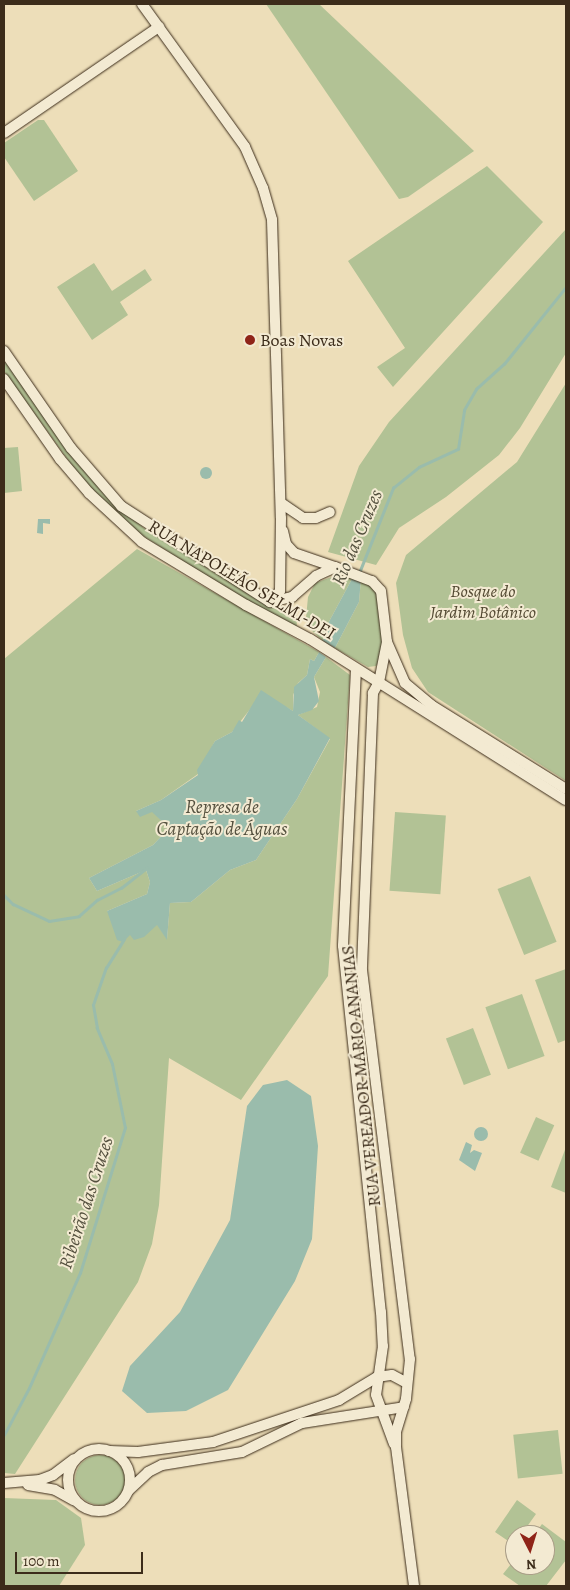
<!DOCTYPE html>
<html>
<head>
<meta charset="utf-8">
<style>
  body { margin:0 }
  #map { position:relative; width:570px; height:1590px; overflow:hidden; background:#eddeb9; font-family:Alegreya,serif }
  div>[style] { position:absolute }
  .green>* { inset:0; background:#b2c295; transform-origin:0 0 }
  .round { border-radius:50% }
  .water>* { inset:0; background:#9abcac }
  .stream>* { height:2.5px; margin:-1.25px; padding:0 1.25px; transform-origin:1.25px; border-radius:1.25px; background:#9abcac }
  .roads { filter:drop-shadow(0 0 1px #3c2c1a) drop-shadow(0 0 1px #3c2c1a) }
  .secondary>* { height:10px; margin:-5px; padding:0 5px; transform-origin:5px; border-radius:5px; background:#f3ead2 }
  .secondary>.ring { margin:-5px; padding:0; box-sizing:content-box; background:none; border:10px solid #f3ead2; border-radius:50% }
  .dots>* { width:14px; height:14px; translate:-50% -50%; box-sizing:border-box; border:2px solid #f3ead2; border-radius:50% }
  span { translate:-50% -50%; white-space:nowrap; text-align:center; line-height:1.15; -webkit-text-stroke:4px #f3ead2; paint-order:stroke }
  .poi-label { font-size:18px; color:#3c2c1a }
  .left { translate:0 -50%; text-align:left }
  .street-label { font-size:18px; color:#3c2c1a }
  .park-label { font-size:18px; color:#544a33; font-style:italic }
  .water-label { font-size:19px; color:#54503e; font-style:italic }
  .frame { position:absolute; inset:0; border:5px solid #3c2c1a; pointer-events:none }
  .north { position:absolute; left:505px; top:1525px; width:50px; height:50px; box-sizing:border-box; background:#f3ead2; border:1px solid #aa9e88; border-radius:50%; rotate:175deg; font-size:14px; font-weight:700; line-height:20px; text-align:center; color:#3c2c1a }
  .north::after { content:''; display:block; margin:auto; width:18px; height:22px; background:#8f2418; clip-path:polygon(50% 0,100% 100%,50% 72%,0 100%) }
  .scale { position:absolute; left:15px; top:1552px; width:128px; height:22px; box-sizing:border-box; border:2px solid #3c2c1a; border-top:0; padding-left:6px; font-size:15px; line-height:18px; white-space:nowrap; color:#3c2c1a; -webkit-text-stroke:4px #f3ead2; paint-order:stroke }
</style>
</head>
<body>
<div id="map">
  <div class="green">
    <i style="clip-path:polygon(266px 4px,319px 4px,474px 151px,408px 197px,399px 199px)"></i>
    <i style="clip-path:polygon(38px 120px,44px 120px,78px 171px,34px 201px,4px 157px,4px 143px)"></i>
    <i style="clip-path:polygon(487px 166px,543px 222px,393px 387px,377px 367px,405px 348px,348px 261px)"></i>
    <i style="clip-path:polygon(566px 229px,566px 353px,520px 428px,499px 455px,446px 497px,399px 528px,376px 565px,328px 552px,359px 466px,389px 422px)"></i>
    <i style="clip-path:polygon(94px 263px,112px 291px,145px 269px,152px 280px,120px 302px,128px 315px,92px 340px,57px 287px)"></i>
    <i style="clip-path:polygon(4px 360px,64px 446px,115px 504px,144px 528px,266px 605px,281px 610px,296px 608px,297px 629px,248px 602px,140px 534px,86px 485px,4px 371px)"></i>
    <i style="clip-path:polygon(566px 383px,566px 781px,428px 692px,412px 668px,403px 635px,396px 583px,406px 555px,517px 462px)"></i>
    <i style="clip-path:polygon(18px 447px,22px 491px,4px 493px,4px 448px)"></i>
    <i style="clip-path:polygon(137px 549px,319px 652px,314px 661px,310px 659px,307px 675px,298px 683px,293px 695px,293px 711px,286px 707px,255px 703px,232px 732px,215px 741px,198px 774px,161px 800px,136px 811px,152px 811px,169px 828px,153px 845px,89px 878px,97px 891px,146px 870px,150px 882px,147px 894px,107px 911px,130px 935px,157px 924px,167px 939px,170px 903px,191px 902px,230px 870px,256px 860px,297px 799px,330px 739px,298px 715px,317px 707px,320px 692px,314px 677px,326px 657px,350px 675px,328px 976px,241px 1100px,169px 1058px,159px 1205px,152px 1244px,138px 1282px,15px 1474px,4px 1473px,4px 659px)"></i>
    <i style="clip-path:polygon(340px 574px,353px 577px,325px 629px,323px 641px,311px 630px,306px 618px,308px 597px,315px 583px)"></i>
    <i style="clip-path:polygon(361px 579px,375px 585px,382px 607px,382px 659px,376px 666px,368px 667px,335px 648px,359px 602px)"></i>
    <i style="left:395px;top:812px;width:51px;height:79px;rotate:4deg"></i>
    <i style="left:530px;top:876px;width:71px;height:35px;rotate:68deg"></i>
    <i style="clip-path:polygon(566px 969px,566px 1040px,558px 1043px,535px 980px)"></i>
    <i style="left:522px;top:994px;width:66px;height:39px;rotate:70deg"></i>
    <i style="left:473px;top:1028px;width:50px;height:29px;rotate:69deg"></i>
    <i style="left:536px;top:1117px;width:20px;height:39px;rotate:24deg"></i>
    <i style="clip-path:polygon(566px 1147px,566px 1193px,551px 1187px)"></i>
    <i style="left:558px;top:1430px;width:44px;height:45px;rotate:84deg"></i>
    <i class="round" style="left:75px;top:1455px;width:50px;height:50px"></i>
    <i style="clip-path:polygon(4px 1498px,56px 1500px,81px 1518px,85px 1545px,59px 1586px,4px 1586px)"></i>
    <i style="clip-path:polygon(517px 1500px,536px 1514px,521px 1535px,515px 1535px,514px 1545px,495px 1532px)"></i>
    <i style="clip-path:polygon(542px 1524px,566px 1542px,566px 1560px,546px 1586px,520px 1586px,503px 1574px,515px 1559px,515px 1565px,545px 1565px,545px 1535px,534px 1535px)"></i>
  </div>
  <div class="water">
    <i class="round" style="left:200px;top:467px;width:12px;height:12px"></i>
    <i style="clip-path:polygon(38px 519px,50px 519px,50px 524px,43px 523px,43px 534px,37px 533px)"></i>
    <i style="clip-path:polygon(353px 577px,361px 579px,359px 602px,335px 648px,323px 641px,325px 629px)"></i>
    <i style="clip-path:polygon(319px 652px,326px 657px,314px 677px,319px 701px,312px 710px,298px 715px,330px 738px,297px 799px,256px 860px,230px 870px,191px 902px,170px 903px,167px 940px,157px 925px,144px 937px,134px 940px,130px 935px,123px 942px,117px 940px,107px 911px,147px 894px,150px 882px,146px 870px,97px 891px,89px 878px,153px 845px,169px 828px,152px 812px,140px 817px,136px 811px,161px 800px,198px 775px,197px 770px,215px 741px,232px 732px,239px 720px,242px 722px,261px 690px,293px 711px,294px 687px,307px 675px,310px 659px,314px 661px)"></i>
    <i style="clip-path:polygon(287px 1080px,311px 1096px,318px 1146px,312px 1239px,295px 1281px,228px 1390px,186px 1411px,147px 1413px,122px 1391px,130px 1366px,180px 1312px,230px 1220px,247px 1106px,263px 1085px)"></i>
    <i class="round" style="left:474px;top:1127px;width:14px;height:14px"></i>
    <i style="clip-path:polygon(466px 1142px,472px 1145px,470px 1153px,474px 1150px,482px 1153px,475px 1171px,459px 1160px)"></i>
  </div>
  <div class="stream">
    <i style="left:359px;top:573px;width:92px;rotate:-68.2deg"></i>
    <i style="left:393px;top:488px;width:33px;rotate:-39deg"></i>
    <i style="left:419px;top:467px;width:43px;rotate:-24.8deg"></i>
    <i style="left:458px;top:449px;width:39px;rotate:-81deg"></i>
    <i style="left:464px;top:410px;width:24px;rotate:-60deg"></i>
    <i style="left:476px;top:389px;width:38px;rotate:-42deg"></i>
    <i style="left:504px;top:364px;width:99px;rotate:-51.2deg"></i>
    <i style="left:4px;top:895px;width:13px;rotate:45deg"></i>
    <i style="left:13px;top:904px;width:40px;rotate:25deg"></i>
    <i style="left:49px;top:921px;width:30px;rotate:-9deg"></i>
    <i style="left:79px;top:916px;width:24px;rotate:-42deg"></i>
    <i style="left:97px;top:900px;width:27px;rotate:-27deg"></i>
    <i style="left:121px;top:888px;width:33px;rotate:-38deg"></i>
    <i style="left:4px;top:1435px;width:53px;rotate:-62deg"></i>
    <i style="left:29px;top:1388px;width:126px;rotate:-66.1deg"></i>
    <i style="left:80px;top:1273px;width:152px;rotate:-72.8deg"></i>
    <i style="left:125px;top:1128px;width:65px;rotate:-101.5deg"></i>
    <i style="left:112px;top:1064px;width:39px;rotate:-113deg"></i>
    <i style="left:97px;top:1028px;width:23px;rotate:-100deg"></i>
    <i style="left:93px;top:1005px;width:39px;rotate:-71deg"></i>
    <i style="left:106px;top:968px;width:34px;rotate:-58deg"></i>
  </div>
  <div class="roads">
    <div class="secondary">
      <i style="left:142px;top:4px;width:176px;rotate:54.2deg"></i>
      <i style="left:245px;top:147px;width:45px;rotate:66.3deg"></i>
      <i style="left:263px;top:188px;width:33px;rotate:74deg"></i>
      <i style="left:272px;top:220px;width:298px;rotate:88.3deg"></i>
      <i style="left:281px;top:518px;width:73px;rotate:90.8deg"></i>
      <i style="left:280px;top:591px;width:15px;rotate:132deg"></i>
      <i style="left:4px;top:133px;width:188px;rotate:-34.4deg"></i>
      <i style="left:4px;top:351px;width:118px;rotate:55.4deg"></i>
      <i style="left:71px;top:448px;width:77px;rotate:49.2deg"></i>
      <i style="left:121px;top:506px;width:177px;rotate:32.8deg"></i>
      <i style="left:270px;top:602px;width:23px;rotate:-13deg"></i>
      <i style="left:292px;top:597px;width:32px;rotate:-41deg"></i>
      <i style="left:316px;top:576px;width:21px;rotate:-25deg"></i>
      <i style="left:335px;top:567px;width:40px;rotate:21deg"></i>
      <i style="left:372px;top:581px;width:13px;rotate:48deg"></i>
      <i style="left:381px;top:591px;width:51px;rotate:83.3deg"></i>
      <i style="left:387px;top:642px;width:45px;rotate:66.3deg"></i>
      <i style="left:405px;top:683px;width:34px;rotate:40deg"></i>
      <i style="left:431px;top:705px;width:159px;rotate:31.9deg"></i>
      <i style="left:4px;top:379px;width:98px;rotate:55deg"></i>
      <i style="left:60px;top:459px;width:45px;rotate:49.5deg"></i>
      <i style="left:89px;top:493px;width:72px;rotate:42.8deg"></i>
      <i style="left:142px;top:542px;width:122px;rotate:31.2deg"></i>
      <i style="left:246px;top:605px;width:72px;rotate:28deg"></i>
      <i style="left:310px;top:639px;width:302px;rotate:32.2deg"></i>
      <i style="left:281px;top:503px;width:27px;rotate:34deg"></i>
      <i style="left:303px;top:518px;width:13px"></i>
      <i style="left:316px;top:518px;width:15px;rotate:-23deg"></i>
      <i style="left:283px;top:531px;width:13px;rotate:77deg"></i>
      <i style="left:286px;top:544px;width:12px;rotate:48deg"></i>
      <i style="left:294px;top:553px;width:43px;rotate:18.9deg"></i>
      <i style="left:387px;top:642px;width:41px;rotate:101.3deg"></i>
      <i style="left:379px;top:682px;width:13px;rotate:119deg"></i>
      <i style="left:373px;top:693px;width:277px;rotate:92.3deg"></i>
      <i style="left:362px;top:970px;width:392px;rotate:83deg"></i>
      <i style="left:410px;top:1359px;width:40px;rotate:95.7deg"></i>
      <i style="left:406px;top:1399px;width:34px;rotate:107deg"></i>
      <i style="left:396px;top:1431px;width:16px;rotate:90deg"></i>
      <i style="left:396px;top:1447px;width:140px;rotate:82.6deg"></i>
      <i style="left:356px;top:669px;width:277px;rotate:92.7deg"></i>
      <i style="left:343px;top:946px;width:368px;rotate:84.1deg"></i>
      <i style="left:381px;top:1312px;width:34px;rotate:87deg"></i>
      <i style="left:383px;top:1346px;width:49px;rotate:98.1deg"></i>
      <i style="left:376px;top:1395px;width:52px;rotate:69.8deg"></i>
      <i class="ring" style="left:68px;top:1449px;width:52px;height:52px"></i>
      <i style="left:109px;top:1451px;width:29px;rotate:2deg"></i>
      <i style="left:138px;top:1452px;width:76px;rotate:-7.6deg"></i>
      <i style="left:213px;top:1442px;width:133px;rotate:-18.4deg"></i>
      <i style="left:339px;top:1400px;width:44px;rotate:-31.2deg"></i>
      <i style="left:377px;top:1377px;width:15px;rotate:-8deg"></i>
      <i style="left:392px;top:1375px;width:17px;rotate:28deg"></i>
      <i style="left:4px;top:1483px;width:36px;rotate:-5deg"></i>
      <i style="left:40px;top:1480px;width:14px;rotate:-21deg"></i>
      <i style="left:53px;top:1475px;width:26px;rotate:-37deg"></i>
      <i style="left:28px;top:1485px;width:27px;rotate:10deg"></i>
      <i style="left:55px;top:1490px;width:21px;rotate:29deg"></i>
      <i style="left:129px;top:1490px;width:26px;rotate:-43deg"></i>
      <i style="left:148px;top:1472px;width:16px;rotate:-27deg"></i>
      <i style="left:162px;top:1465px;width:81px;rotate:-9.2deg"></i>
      <i style="left:242px;top:1452px;width:67px;rotate:-25.8deg"></i>
      <i style="left:302px;top:1423px;width:103px;rotate:-8.9deg"></i>
    </div>
  </div>
  <div class="dots">
    <i style="left:250px;top:340px;background:#8f2418"></i>
  </div>
  <div class="poi-label">
    <span class="left" style="left:260px;top:340px">Boas Novas</span>
  </div>
  <div class="street-label">
    <span style="left:242px;top:580px;rotate:31deg">RUA NAPOLEÃO SELMI-DEI</span>
    <span style="left:361px;top:1076px;rotate:-96deg">RUA VEREADOR MÁRIO ANANIAS</span>
  </div>
  <div class="park-label">
    <span style="left:483px;top:602px">Bosque do<br>Jardim Botânico</span>
  </div>
  <div class="water-label">
    <span style="left:358px;top:538px;rotate:-67deg">Rio das Cruzes</span>
    <span style="left:222px;top:819px">Represa de<br>Captação de Águas</span>
    <span style="left:87px;top:1203px;rotate:-72deg">Ribeirão das Cruzes</span>
  </div>
  <div class="frame"></div>
  <div class="north">N</div>
  <div class="scale">100 m</div>
</div>
</body>
</html>
